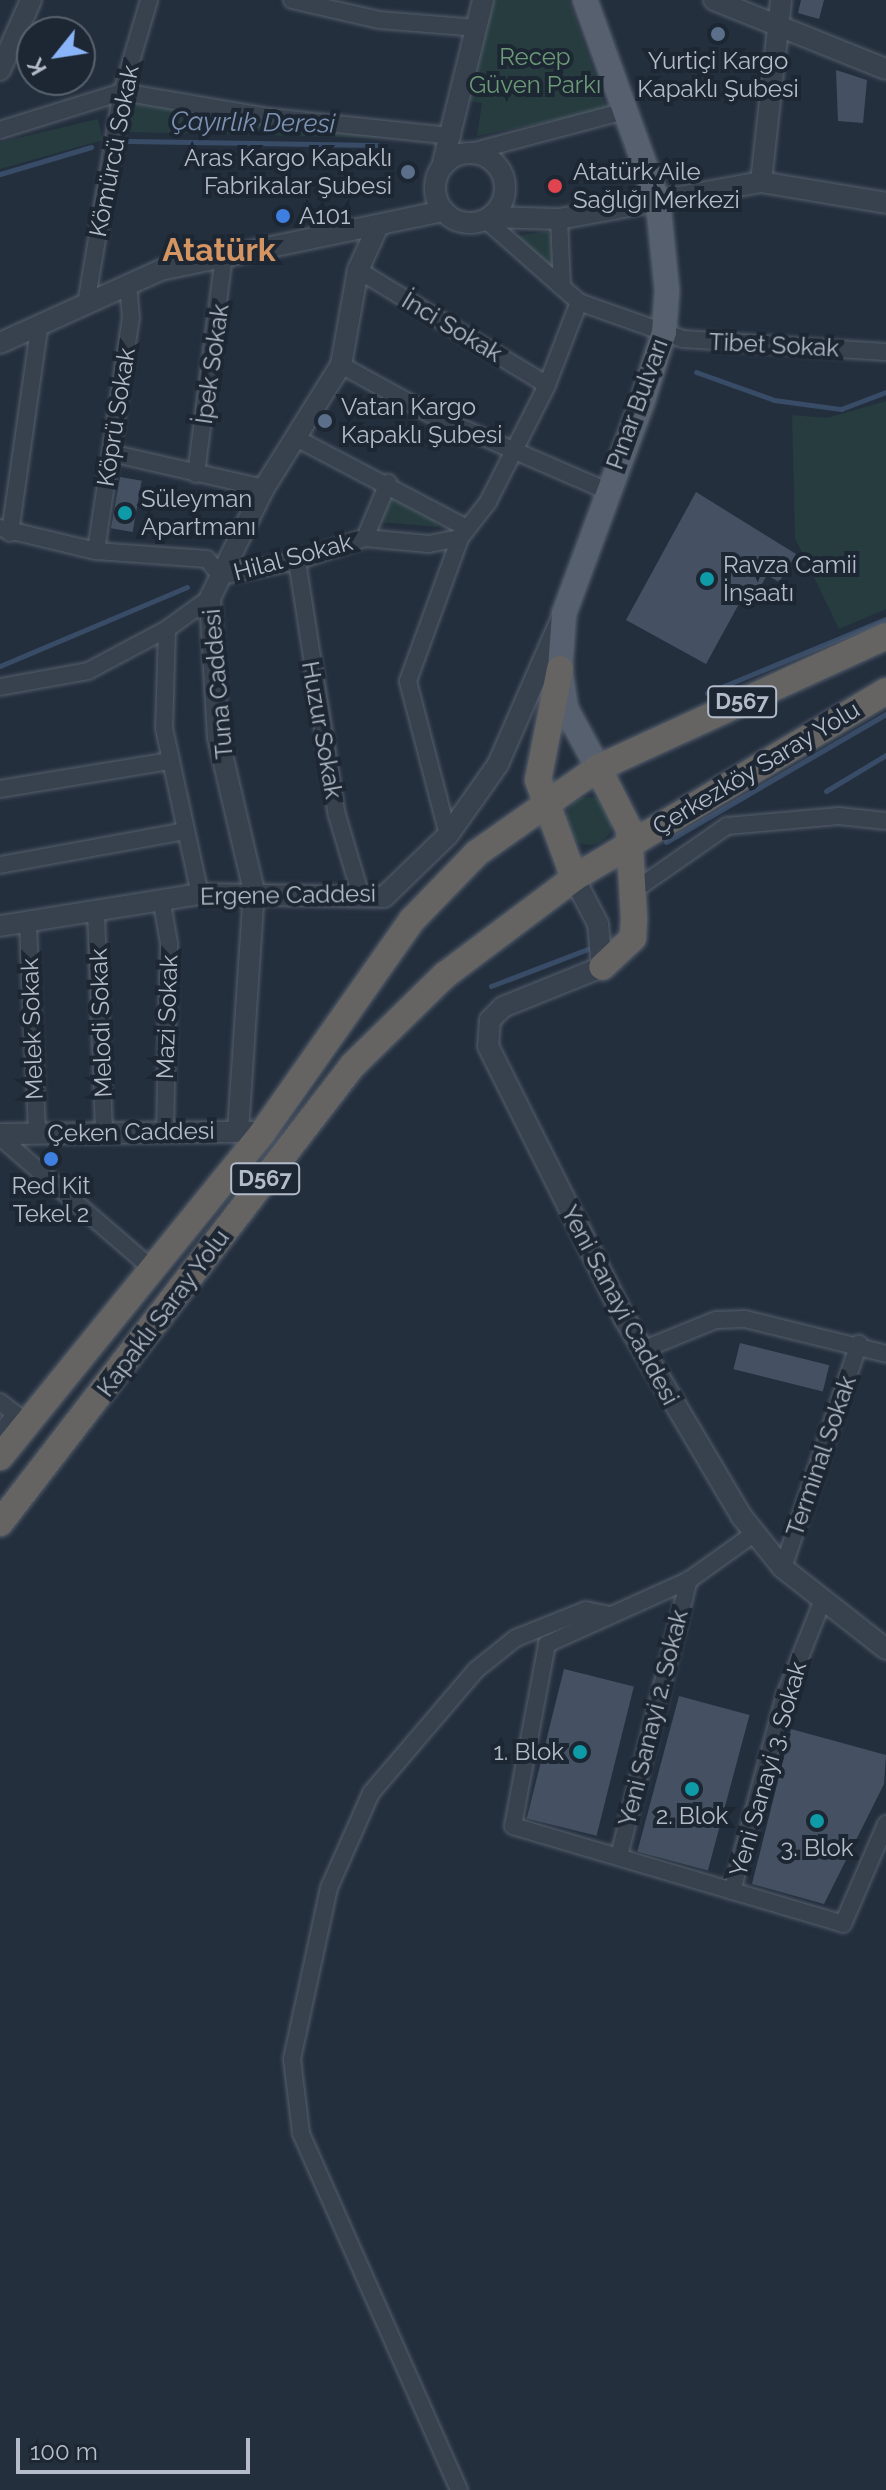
<!DOCTYPE html>
<html>
<head>
<meta charset="utf-8">
<style>
  body { margin:0 }
  #map { position:relative; width:886px; height:2490px; overflow:hidden; background:#242f3e; font-family:Raleway,sans-serif }
  div>[style] { position:absolute }
  .green>* { inset:0; background:#263c3f }
  .round { border-radius:50% }
  .stream>* { height:5px; margin:-2.5px; padding:0 2.5px; transform-origin:2.5px; border-radius:2.5px; background:#394c67 }
  .building>* { inset:0; background:#455162; transform-origin:0 0 }
  .roads { filter:drop-shadow(0 0 2px #565f6c) drop-shadow(0 0 2px #565f6c) }
  .minor>* { height:16px; margin:-8px; padding:0 8px; transform-origin:8px; border-radius:8px; background:#38414e }
  .tertiary>* { height:20px; margin:-10px; padding:0 10px; transform-origin:10px; border-radius:10px; background:#38414e }
  .tertiary>.ring { margin:-10px; padding:0; box-sizing:content-box; background:none; border:20px solid #38414e; border-radius:50% }
  .primary>* { height:24px; margin:-12px; padding:0 12px; transform-origin:12px; border-radius:12px; background:#56606e }
  .trunk>* { height:26px; margin:-13px; padding:0 13px; transform-origin:13px; border-radius:13px; background:#656462 }
  .dots>* { width:22px; height:22px; translate:-50% -50%; box-sizing:border-box; border:4px solid #1d2633; border-radius:50% }
  span { translate:-50% -50%; white-space:nowrap; text-align:center; line-height:1.15; -webkit-text-stroke:8px #1d2633; paint-order:stroke }
  .shield-label span { padding:2px 6px; background:#1d2633; border:2px solid; border-radius:6px; -webkit-text-stroke-width:0 }
  .shield-label { font-size:22px; color:#b4bcc9; font-weight:700 }
  .park-label { font-size:24px; color:#6b9a76 }
  .poi-label { font-size:24px; color:#b4bcc9 }
  .right { translate:-100% -50%; text-align:right }
  .left { translate:0 -50%; text-align:left }
  .street-label { font-size:24px; color:#b4bcc9 }
  .water-label { font-size:26px; color:#7c92b1; font-style:italic }
  .district-label { font-size:32px; color:#d59563; font-weight:700 }
  .north { position:absolute; left:16px; top:16px; width:80px; height:80px; box-sizing:border-box; background:#1d2633; border:2px solid #59626f; border-radius:50%; rotate:240deg; font-size:22px; font-weight:700; line-height:32px; text-align:center; color:#b4bcc9 }
  .north::after { content:''; display:block; margin:auto; width:28px; height:36px; background:#8ab4f8; clip-path:polygon(50% 0,100% 100%,50% 72%,0 100%) }
  .scale { position:absolute; left:16px; top:2438px; width:234px; height:36px; box-sizing:border-box; border:4px solid #b4bcc9; border-top:0; padding-left:10px; font-size:24px; line-height:28px; white-space:nowrap; color:#b4bcc9; -webkit-text-stroke:6px #1d2633; paint-order:stroke }
</style>
</head>
<body>
<div id="map">
  <div class="green">
    <i style="clip-path:polygon(491px 0,569px 0,607px 110px,477px 136px,482px 103px,469px 101px)"></i>
    <i style="clip-path:polygon(132px 102px,378px 132px,378px 138px,124px 132px)"></i>
    <i style="clip-path:polygon(98px 119px,103px 140px,0 169px,0 142px)"></i>
    <i style="clip-path:polygon(546px 231px,554px 237px,553px 271px,513px 237px)"></i>
    <i style="clip-path:polygon(886px 401px,886px 609px,839px 629px,795px 538px,792px 415px,827px 418px)"></i>
    <i style="clip-path:polygon(388px 495px,433px 518px,439px 527px,380px 522px)"></i>
    <i class="round" style="left:565px;top:797px;width:48px;height:48px"></i>
  </div>
  <div class="stream">
    <i style="left:128px;top:141px;width:249px;rotate:0.9deg"></i>
    <i style="left:0;top:174px;width:95px;rotate:-16.5deg"></i>
    <i style="left:696px;top:372px;width:83px;rotate:19.7deg"></i>
    <i style="left:774px;top:400px;width:68px;rotate:7.7deg"></i>
    <i style="left:841px;top:409px;width:48px;rotate:-20.7deg"></i>
    <i style="left:0;top:666px;width:203px;rotate:-22.9deg"></i>
    <i style="left:707px;top:693px;width:194px;rotate:-22.5deg"></i>
    <i style="left:826px;top:791px;width:70px;rotate:-31deg"></i>
    <i style="left:666px;top:842px;width:255px;rotate:-30.2deg"></i>
    <i style="left:491px;top:986px;width:104px;rotate:-20.9deg"></i>
  </div>
  <div class="building">
    <i style="clip-path:polygon(801px 0,824px 0,819px 19px,798px 13px)"></i>
    <i style="clip-path:polygon(836px 70px,867px 80px,863px 123px,838px 121px)"></i>
    <i style="left:120px;top:477px;width:22px;height:52px;rotate:10deg"></i>
    <i style="clip-path:polygon(696px 492px,796px 554px,779px 582px,767px 575px,749px 607px,740px 602px,706px 664px,626px 620px)"></i>
    <i style="left:740px;top:1343px;width:92px;height:27px;rotate:14deg"></i>
    <i style="left:564px;top:1669px;width:72px;height:154px;rotate:14deg"></i>
    <i style="left:679px;top:1696px;width:73px;height:161px;rotate:15deg"></i>
    <i style="clip-path:polygon(791px 1729px,886px 1755px,884px 1784px,824px 1904px,752px 1884px)"></i>
  </div>
  <div class="roads">
    <div class="minor">
      <i style="left:292px;top:0;width:89px;rotate:12.9deg"></i>
      <i style="left:379px;top:20px;width:99px;rotate:4.6deg"></i>
      <i style="left:0;top:130px;width:128px;rotate:-17.3deg"></i>
      <i style="left:122px;top:92px;width:150px;rotate:9.6deg"></i>
      <i style="left:270px;top:117px;width:183px;rotate:6deg"></i>
      <i style="left:471px;top:152px;width:159px;rotate:-14.9deg"></i>
      <i style="left:559px;top:219px;width:68px;rotate:87.5deg"></i>
      <i style="left:486px;top:220px;width:124px;rotate:41.4deg"></i>
      <i style="left:579px;top:302px;width:110px;rotate:19.6deg"></i>
      <i style="left:683px;top:339px;width:203px;rotate:3.7deg"></i>
      <i style="left:358px;top:270px;width:221px;rotate:31.3deg"></i>
      <i style="left:86px;top:304px;width:215px;rotate:-80.4deg"></i>
      <i style="left:122px;top:92px;width:96px;rotate:-73.6deg"></i>
      <i style="left:341px;top:365px;width:102px;rotate:28.8deg"></i>
      <i style="left:430px;top:414px;width:191px;rotate:23.5deg"></i>
      <i style="left:296px;top:438px;width:193px;rotate:27.8deg"></i>
      <i style="left:111px;top:453px;width:157px;rotate:12.9deg"></i>
      <i style="left:196px;top:474px;width:222px;rotate:-82.7deg"></i>
      <i style="left:0;top:528px;width:99px;rotate:13.5deg"></i>
      <i style="left:96px;top:551px;width:111px;rotate:4.1deg"></i>
      <i style="left:207px;top:559px;width:22px;rotate:51deg"></i>
      <i style="left:221px;top:576px;width:77px;rotate:-11.2deg"></i>
      <i style="left:297px;top:561px;width:72px;rotate:-18.7deg"></i>
      <i style="left:365px;top:538px;width:64px;rotate:5.4deg"></i>
      <i style="left:429px;top:544px;width:32px;rotate:-11deg"></i>
      <i style="left:10px;top:533px;width:206px;rotate:-81.9deg"></i>
      <i style="left:365px;top:538px;width:60px;rotate:-67.3deg"></i>
      <i style="left:96px;top:551px;width:236px;rotate:-81.5deg"></i>
      <i style="left:131px;top:318px;width:34px;rotate:-95deg"></i>
      <i style="left:297px;top:561px;width:257px;rotate:81.1deg"></i>
      <i style="left:337px;top:815px;width:84px;rotate:73.5deg"></i>
      <i style="left:167px;top:629px;width:99px;rotate:91.7deg"></i>
      <i style="left:164px;top:728px;width:170px;rotate:77.8deg"></i>
      <i style="left:0;top:687px;width:89px;rotate:-10.3deg"></i>
      <i style="left:88px;top:671px;width:89px;rotate:-28deg"></i>
      <i style="left:167px;top:629px;width:53px;rotate:-35.8deg"></i>
      <i style="left:0;top:789px;width:171px;rotate:-9.4deg"></i>
      <i style="left:448px;top:835px;width:159px;rotate:-104.6deg"></i>
      <i style="left:408px;top:681px;width:152px;rotate:-70deg"></i>
      <i style="left:460px;top:538px;width:46px;rotate:-52.1deg"></i>
      <i style="left:488px;top:502px;width:131px;rotate:-63.2deg"></i>
      <i style="left:547px;top:385px;width:89px;rotate:-68.9deg"></i>
      <i style="left:0;top:865px;width:189px;rotate:-10.4deg"></i>
      <i style="left:632px;top:892px;width:116px;rotate:-34.8deg"></i>
      <i style="left:727px;top:826px;width:112px;rotate:-5.1deg"></i>
      <i style="left:839px;top:816px;width:47px;rotate:6.1deg"></i>
      <i style="left:162px;top:903px;width:41px;rotate:80.1deg"></i>
      <i style="left:169px;top:943px;width:189px;rotate:91.2deg"></i>
      <i style="left:96px;top:913px;width:220px;rotate:87.9deg"></i>
      <i style="left:28px;top:925px;width:209px;rotate:87.5deg"></i>
      <i style="left:0;top:1137px;width:200px;rotate:40.9deg"></i>
      <i style="left:642px;top:1350px;width:80px;rotate:-22.1deg"></i>
      <i style="left:716px;top:1320px;width:29px;rotate:-2deg"></i>
      <i style="left:745px;top:1319px;width:145px;rotate:13.9deg"></i>
      <i style="left:0;top:1402px;width:34px;rotate:38deg"></i>
      <i style="left:0;top:1434px;width:25px;rotate:-53deg"></i>
      <i style="left:755px;top:1533px;width:81px;rotate:144.5deg"></i>
      <i style="left:689px;top:1580px;width:156px;rotate:155.7deg"></i>
      <i style="left:547px;top:1644px;width:185px;rotate:100.6deg"></i>
      <i style="left:513px;top:1826px;width:344px;rotate:16.5deg"></i>
      <i style="left:843px;top:1924px;width:109px;rotate:-66.7deg"></i>
      <i style="left:783px;top:1568px;width:237px;rotate:-71.3deg"></i>
      <i style="left:619px;top:1856px;width:285px;rotate:-75.8deg"></i>
      <i style="left:732px;top:1891px;width:203px;rotate:-74.9deg"></i>
      <i style="left:785px;top:1695px;width:100px;rotate:-68.3deg"></i>
      <i style="left:459px;top:2490px;width:390px;rotate:-113.9deg"></i>
      <i style="left:301px;top:2133px;width:75px;rotate:-96.9deg"></i>
      <i style="left:292px;top:2059px;width:175px;rotate:-77.8deg"></i>
      <i style="left:329px;top:1888px;width:104px;rotate:-66.1deg"></i>
      <i style="left:371px;top:1793px;width:162px;rotate:-49.5deg"></i>
      <i style="left:476px;top:1670px;width:51px;rotate:-38.7deg"></i>
      <i style="left:516px;top:1638px;width:75px;rotate:-21.8deg"></i>
      <i style="left:586px;top:1610px;width:24px;rotate:12deg"></i>
    </div>
    <div class="tertiary">
      <i style="left:714px;top:0;width:185px;rotate:21.9deg"></i>
      <i style="left:0;top:70px;width:77px;rotate:-66.1deg"></i>
      <i class="ring" style="left:435px;top:153px;width:50px;height:50px"></i>
      <i style="left:443px;top:163px;width:168px;rotate:-76.2deg"></i>
      <i style="left:761px;top:182px;width:183px;rotate:-83.7deg"></i>
      <i style="left:490px;top:217px;width:69px;rotate:1.7deg"></i>
      <i style="left:559px;top:219px;width:205px;rotate:-10.4deg"></i>
      <i style="left:761px;top:182px;width:127px;rotate:9.5deg"></i>
      <i style="left:0;top:343px;width:177px;rotate:-24.4deg"></i>
      <i style="left:161px;top:270px;width:288px;rotate:-11.8deg"></i>
      <i style="left:574px;top:878px;width:52px;rotate:62.4deg"></i>
      <i style="left:598px;top:924px;width:43px;rotate:84.7deg"></i>
      <i style="left:602px;top:967px;width:107px;rotate:158deg"></i>
      <i style="left:503px;top:1007px;width:18px;rotate:135deg"></i>
      <i style="left:490px;top:1020px;width:26px;rotate:94deg"></i>
      <i style="left:488px;top:1046px;width:308px;rotate:63.4deg"></i>
      <i style="left:626px;top:1321px;width:228px;rotate:59.4deg"></i>
      <i style="left:742px;top:1517px;width:65px;rotate:51.2deg"></i>
      <i style="left:783px;top:1568px;width:131px;rotate:38.2deg"></i>
      <i style="left:0;top:926px;width:203px;rotate:-9.1deg"></i>
      <i style="left:200px;top:894px;width:184px;rotate:0.9deg"></i>
      <i style="left:384px;top:897px;width:89px;rotate:-44.1deg"></i>
      <i style="left:448px;top:835px;width:87px;rotate:-54.8deg"></i>
      <i style="left:498px;top:764px;width:157px;rotate:-66.4deg"></i>
      <i style="left:238px;top:1131px;width:241px;rotate:-86.2deg"></i>
      <i style="left:254px;top:891px;width:157px;rotate:-103.2deg"></i>
      <i style="left:218px;top:738px;width:140px;rotate:-93.3deg"></i>
      <i style="left:210px;top:598px;width:123px;rotate:-63.9deg"></i>
      <i style="left:264px;top:488px;width:145px;rotate:-58deg"></i>
      <i style="left:341px;top:365px;width:97px;rotate:-79.9deg"></i>
      <i style="left:358px;top:270px;width:48px;rotate:-65.6deg"></i>
      <i style="left:0;top:1134px;width:251px;rotate:-0.5deg"></i>
    </div>
    <div class="primary">
      <i style="left:585px;top:0;width:215px;rotate:70.1deg"></i>
      <i style="left:658px;top:202px;width:89px;rotate:84.2deg"></i>
      <i style="left:667px;top:291px;width:41px;rotate:94.2deg"></i>
      <i style="left:664px;top:332px;width:71px;rotate:107.2deg"></i>
      <i style="left:643px;top:400px;width:228px;rotate:110.3deg"></i>
      <i style="left:564px;top:614px;width:55px;rotate:94.2deg"></i>
      <i style="left:560px;top:669px;width:40px;rotate:81.5deg"></i>
      <i style="left:566px;top:709px;width:67px;rotate:61.5deg"></i>
    </div>
    <div class="trunk">
      <i style="left:560px;top:669px;width:113px;rotate:101.2deg"></i>
      <i style="left:538px;top:780px;width:104px;rotate:69.8deg"></i>
      <i style="left:598px;top:768px;width:68px;rotate:63.1deg"></i>
      <i style="left:629px;top:829px;width:89px;rotate:86.8deg"></i>
      <i style="left:634px;top:918px;width:20px;rotate:93deg"></i>
      <i style="left:633px;top:938px;width:42px;rotate:136.9deg"></i>
      <i style="left:0;top:1457px;width:418px;rotate:-51deg"></i>
      <i style="left:263px;top:1132px;width:259px;rotate:-54.9deg"></i>
      <i style="left:412px;top:920px;width:93px;rotate:-45.9deg"></i>
      <i style="left:477px;top:853px;width:148px;rotate:-35.1deg"></i>
      <i style="left:598px;top:768px;width:317px;rotate:-24.6deg"></i>
      <i style="left:0;top:1523px;width:578px;rotate:-52.38deg"></i>
      <i style="left:353px;top:1065px;width:129px;rotate:-44.4deg"></i>
      <i style="left:445px;top:975px;width:161px;rotate:-36.9deg"></i>
      <i style="left:574px;top:878px;width:364px;rotate:-30.9deg"></i>
    </div>
  </div>
  <div class="dots">
    <i style="left:718px;top:34px;background:#5c6f8a"></i>
    <i style="left:408px;top:172px;background:#5c6f8a"></i>
    <i style="left:555px;top:186px;background:#e0444e"></i>
    <i style="left:283px;top:216px;background:#3f7fe0"></i>
    <i style="left:325px;top:421px;background:#5c6f8a"></i>
    <i style="left:125px;top:513px;background:#0f9aa8"></i>
    <i style="left:707px;top:579px;background:#0f9aa8"></i>
    <i style="left:51px;top:1159px;background:#3f7fe0"></i>
    <i style="left:580px;top:1752px;background:#0f9aa8"></i>
    <i style="left:692px;top:1789px;background:#0f9aa8"></i>
    <i style="left:817px;top:1821px;background:#0f9aa8"></i>
  </div>
  <div class="shield-label">
    <span style="left:742px;top:702px">D567</span>
    <span style="left:265px;top:1179px">D567</span>
  </div>
  <div class="park-label">
    <span style="left:535px;top:71px">Recep<br>Güven Parkı</span>
  </div>
  <div class="poi-label">
    <span style="left:718px;top:75px">Yurtiçi Kargo<br>Kapaklı Şubesi</span>
    <span class="right" style="left:392px;top:172px">Aras Kargo Kapaklı<br>Fabrikalar Şubesi</span>
    <span class="left" style="left:573px;top:186px">Atatürk Aile<br>Sağlığı Merkezi</span>
    <span class="left" style="left:299px;top:216px">A101</span>
    <span class="left" style="left:341px;top:421px">Vatan Kargo<br>Kapaklı Şubesi</span>
    <span class="left" style="left:141px;top:513px">Süleyman<br>Apartmanı</span>
    <span class="left" style="left:723px;top:579px">Ravza Camii<br>İnşaatı</span>
    <span style="left:51px;top:1200px">Red Kit<br>Tekel 2</span>
    <span class="right" style="left:564px;top:1752px">1. Blok</span>
    <span style="left:692px;top:1816px">2. Blok</span>
    <span style="left:817px;top:1848px">3. Blok</span>
  </div>
  <div class="street-label">
    <span style="left:114px;top:151px;rotate:-79deg">Kömürcü Sokak</span>
    <span style="left:452px;top:327px;rotate:31deg">İnci Sokak</span>
    <span style="left:774px;top:345px;rotate:3deg">Tibet Sokak</span>
    <span style="left:212px;top:364px;rotate:-82deg">İpek Sokak</span>
    <span style="left:637px;top:404px;rotate:-70deg">Pınar Bulvarı</span>
    <span style="left:116px;top:417px;rotate:-81deg">Köprü Sokak</span>
    <span style="left:293px;top:557px;rotate:-15deg">Hilal Sokak</span>
    <span style="left:218px;top:684px;rotate:-95deg">Tuna Caddesi</span>
    <span style="left:322px;top:730px;rotate:80deg">Huzur Sokak</span>
    <span style="left:756px;top:768px;rotate:-31deg">Çerkezköy Saray Yolu</span>
    <span style="left:288px;top:895px;rotate:-1deg">Ergene Caddesi</span>
    <span style="left:167px;top:1017px;rotate:-88deg">Mazi Sokak</span>
    <span style="left:101px;top:1023px;rotate:-92deg">Melodi Sokak</span>
    <span style="left:32px;top:1029px;rotate:-92deg">Melek Sokak</span>
    <span style="left:131px;top:1132px;rotate:-1deg">Çeken Caddesi</span>
    <span style="left:620px;top:1305px;rotate:62deg">Yeni Sanayi Caddesi</span>
    <span style="left:163px;top:1313px;rotate:-53deg">Kapaklı Saray Yolu</span>
    <span style="left:821px;top:1456px;rotate:-71deg">Terminal Sokak</span>
    <span style="left:653px;top:1718px;rotate:-76deg">Yeni Sanayi 2. Sokak</span>
    <span style="left:768px;top:1769px;rotate:-74deg">Yeni Sanayi 3. Sokak</span>
  </div>
  <div class="water-label">
    <span style="left:253px;top:123px;rotate:1deg">Çayırlık Deresi</span>
  </div>
  <div class="district-label">
    <span style="left:219px;top:250px">Atatürk</span>
  </div>
  <div class="north">K</div>
  <div class="scale">100 m</div>
</div>
</body>
</html>
